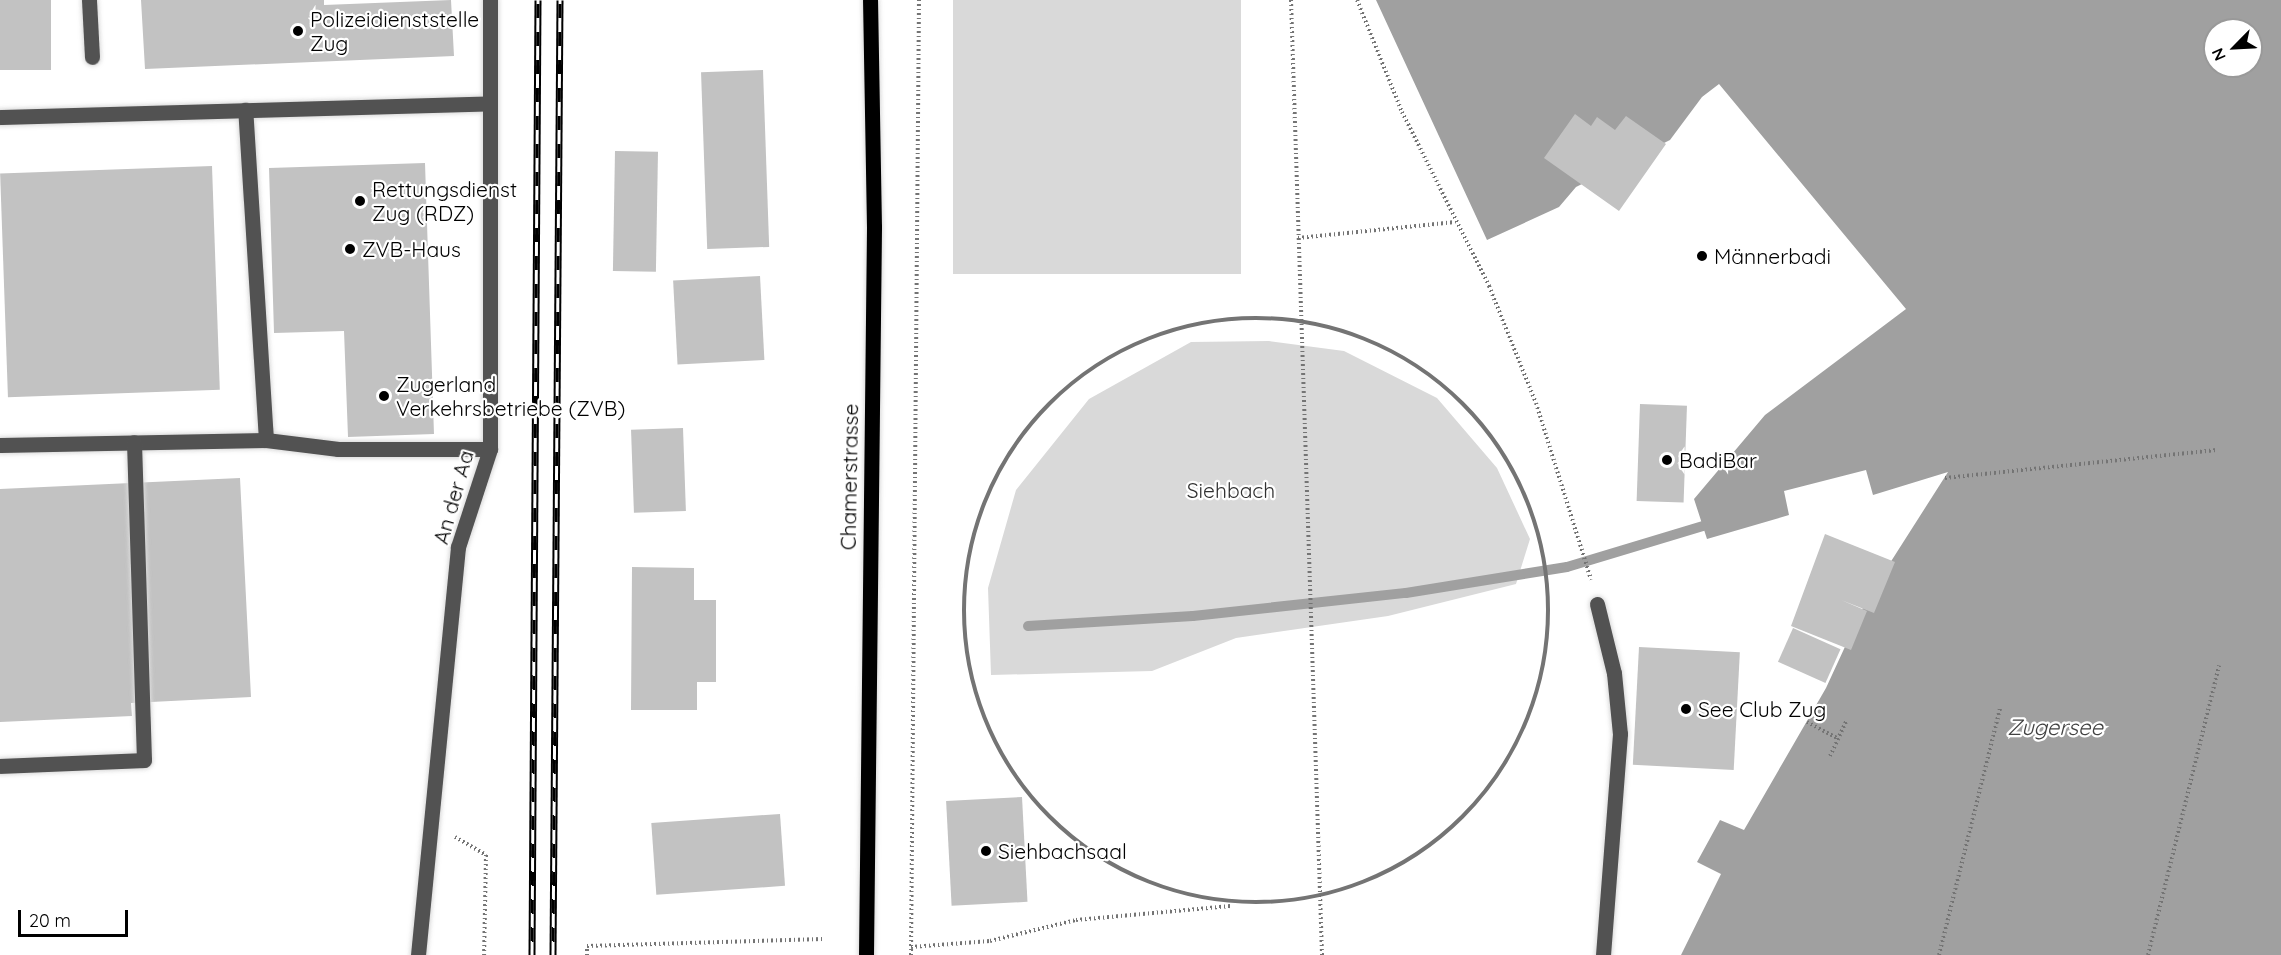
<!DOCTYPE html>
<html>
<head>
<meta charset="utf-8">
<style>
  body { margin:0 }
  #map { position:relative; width:2281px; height:955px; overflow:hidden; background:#fff; font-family:Quicksand,sans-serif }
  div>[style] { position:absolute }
  .green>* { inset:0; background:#d9d9d9; transform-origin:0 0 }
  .water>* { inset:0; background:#a0a0a0 }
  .stream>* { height:10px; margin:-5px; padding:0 5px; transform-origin:5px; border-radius:5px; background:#a0a0a0 }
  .building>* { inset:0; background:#c2c2c2; transform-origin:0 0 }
  .path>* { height:4px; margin-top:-2px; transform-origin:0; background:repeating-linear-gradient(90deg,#747474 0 1.5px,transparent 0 4.5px) }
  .path>.ring { margin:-2px; padding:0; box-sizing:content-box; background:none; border:4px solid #747474; border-radius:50% }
  .roads { filter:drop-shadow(0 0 2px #dbdbdb) drop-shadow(0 0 2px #dbdbdb) }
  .minor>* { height:15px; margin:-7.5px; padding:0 7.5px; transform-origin:7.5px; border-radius:7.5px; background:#525252 }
  .major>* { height:15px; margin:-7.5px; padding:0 7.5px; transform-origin:7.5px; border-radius:7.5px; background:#000 }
  .rail>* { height:7px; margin-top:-3.5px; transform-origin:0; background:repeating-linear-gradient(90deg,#fff 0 14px,#000 0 28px); box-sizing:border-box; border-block:2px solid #000 }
  .dots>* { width:16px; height:16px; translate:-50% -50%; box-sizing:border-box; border:3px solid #fff; border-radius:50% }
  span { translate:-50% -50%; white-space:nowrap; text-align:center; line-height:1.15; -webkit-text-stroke:4.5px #fff; paint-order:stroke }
  .poi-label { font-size:21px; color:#000 }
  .left { translate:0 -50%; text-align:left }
  .street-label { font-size:21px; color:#000 }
  .park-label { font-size:21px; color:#303030 }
  .water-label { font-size:22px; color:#414141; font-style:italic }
  .north { position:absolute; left:2203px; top:18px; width:60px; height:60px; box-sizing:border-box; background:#fff; border:2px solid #999; border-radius:50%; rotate:246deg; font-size:16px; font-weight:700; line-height:24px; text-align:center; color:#000 }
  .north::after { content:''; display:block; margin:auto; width:21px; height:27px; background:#000; clip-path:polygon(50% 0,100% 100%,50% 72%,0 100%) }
  .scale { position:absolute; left:18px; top:910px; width:110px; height:27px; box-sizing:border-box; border:3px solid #000; border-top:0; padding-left:8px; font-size:18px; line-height:21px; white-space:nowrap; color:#000; -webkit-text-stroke:4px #fff; paint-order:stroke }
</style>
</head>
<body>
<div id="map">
  <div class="green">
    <i style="left:953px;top:0;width:288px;height:274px"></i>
    <i style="clip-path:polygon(1269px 341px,1344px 351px,1437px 398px,1497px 468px,1530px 539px,1516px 584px,1388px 616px,1236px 638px,1152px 671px,991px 675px,988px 588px,1016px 490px,1089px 399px,1191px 342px)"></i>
  </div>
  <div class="water">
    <i style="clip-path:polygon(evenodd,1376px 0,2281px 0,2281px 955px,1681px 955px,1721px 874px,1697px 862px,1720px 820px,1744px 830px,1826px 688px,1867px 599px,1948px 472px,1873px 495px,1866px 470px,1784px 491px,1789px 515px,1707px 539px,1694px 499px,1765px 415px,1906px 309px,1719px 84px,1702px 97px,1670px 140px,1576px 187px,1559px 207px,1487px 240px,1376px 0,2215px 30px,2251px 30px,2251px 66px,2215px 66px,2215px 30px)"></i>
  </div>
  <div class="stream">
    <i style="left:1028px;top:626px;width:165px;rotate:-3.5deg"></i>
    <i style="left:1193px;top:616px;width:214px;rotate:-6.2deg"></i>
    <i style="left:1406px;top:593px;width:163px;rotate:-9.2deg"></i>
    <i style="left:1567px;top:567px;width:142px;rotate:-16.8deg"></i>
  </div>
  <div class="building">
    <i style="left:0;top:0;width:51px;height:70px"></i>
    <i style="clip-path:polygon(141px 0,324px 0,324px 5px,451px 0,454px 56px,145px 69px)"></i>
    <i style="left:763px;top:70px;width:177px;height:62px;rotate:88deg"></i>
    <i style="clip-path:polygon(1575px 114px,1591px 126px,1597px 117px,1615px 130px,1626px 116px,1666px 144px,1619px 211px,1544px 158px)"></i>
    <i style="left:615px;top:151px;width:43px;height:120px;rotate:1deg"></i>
    <i style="clip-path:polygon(425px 163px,434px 434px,348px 437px,344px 331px,274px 333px,269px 168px)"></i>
    <i style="left:212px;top:166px;width:224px;height:212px;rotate:88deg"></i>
    <i style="left:760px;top:276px;width:84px;height:87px;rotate:87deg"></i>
    <i style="left:1640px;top:404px;width:47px;height:97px;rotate:2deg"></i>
    <i style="left:683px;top:428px;width:83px;height:52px;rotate:88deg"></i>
    <i style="clip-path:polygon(240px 478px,251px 697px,131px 703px,132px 716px,0 722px,0 489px)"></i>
    <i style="clip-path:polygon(1825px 534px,1895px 562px,1874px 613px,1841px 600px,1867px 611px,1851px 650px,1791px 626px)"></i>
    <i style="clip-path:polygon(632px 567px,694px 568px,694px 600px,716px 600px,716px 682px,697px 682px,697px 710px,631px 710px)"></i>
    <i style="left:1793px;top:628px;width:52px;height:37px;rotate:24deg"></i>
    <i style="left:1639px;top:647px;width:101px;height:118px;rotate:3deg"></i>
    <i style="left:1022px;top:797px;width:105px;height:76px;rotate:87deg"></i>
    <i style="left:780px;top:814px;width:72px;height:129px;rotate:86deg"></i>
  </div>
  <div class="path">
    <i style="left:1291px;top:0;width:956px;rotate:88.14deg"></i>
    <i style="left:1357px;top:0;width:121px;rotate:68.1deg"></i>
    <i style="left:1402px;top:112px;width:195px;rotate:63.4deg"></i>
    <i style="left:1489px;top:286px;width:126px;rotate:68.1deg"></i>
    <i style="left:1536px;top:403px;width:185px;rotate:72.7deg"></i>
    <i style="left:1298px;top:238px;width:158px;rotate:-5.8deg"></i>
    <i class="ring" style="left:964px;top:318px;width:580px;height:580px"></i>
    <i style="left:1945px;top:478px;width:273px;rotate:-5.9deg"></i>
    <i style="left:1807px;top:722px;width:36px;rotate:28deg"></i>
    <i style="left:1830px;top:756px;width:38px;rotate:-65deg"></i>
    <i style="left:455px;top:837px;width:36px;rotate:30deg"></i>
    <i style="left:486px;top:855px;width:100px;rotate:91.1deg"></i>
    <i style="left:911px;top:947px;width:79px;rotate:-4.3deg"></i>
    <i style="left:990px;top:941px;width:89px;rotate:-13.7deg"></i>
    <i style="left:1076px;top:920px;width:155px;rotate:-5.2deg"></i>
    <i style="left:587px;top:955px;width:9px;rotate:-90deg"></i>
    <i style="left:587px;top:946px;width:236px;rotate:-1.7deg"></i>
    <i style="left:911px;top:955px;width:955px;rotate:-89.52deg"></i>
    <i style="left:1939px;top:955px;width:254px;rotate:-76.1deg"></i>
    <i style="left:2148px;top:955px;width:298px;rotate:-76.2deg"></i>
  </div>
  <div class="roads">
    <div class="minor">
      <i style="left:89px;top:0;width:57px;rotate:87deg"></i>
      <i style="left:0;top:117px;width:488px;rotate:-1.6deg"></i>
      <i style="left:266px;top:440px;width:73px;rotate:7.1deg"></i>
      <i style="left:338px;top:449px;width:152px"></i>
      <i style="left:0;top:445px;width:266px;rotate:-1.1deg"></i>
      <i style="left:266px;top:440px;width:331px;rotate:-93.6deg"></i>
      <i style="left:1597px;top:604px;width:71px;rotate:76.2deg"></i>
      <i style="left:1614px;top:673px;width:61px;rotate:84.4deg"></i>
      <i style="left:1620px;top:734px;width:222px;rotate:94.4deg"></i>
      <i style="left:0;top:766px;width:144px;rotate:-2.4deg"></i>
      <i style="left:144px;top:760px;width:318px;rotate:-91.8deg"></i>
      <i style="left:418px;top:955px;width:410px;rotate:-84.4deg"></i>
      <i style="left:458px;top:547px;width:103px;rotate:-71.9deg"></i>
      <i style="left:490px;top:449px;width:449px;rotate:-90deg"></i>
    </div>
    <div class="major">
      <i style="left:866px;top:955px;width:728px;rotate:-89.37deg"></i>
      <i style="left:874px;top:227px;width:227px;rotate:-91deg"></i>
    </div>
  </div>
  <div class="rail">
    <i style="left:532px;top:955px;width:955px;rotate:-89.64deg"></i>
    <i style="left:553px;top:955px;width:955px;rotate:-89.58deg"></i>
  </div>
  <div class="dots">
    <i style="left:298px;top:31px;background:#000"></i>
    <i style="left:360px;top:201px;background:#000"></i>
    <i style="left:350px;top:249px;background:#000"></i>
    <i style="left:1702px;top:256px;background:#000"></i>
    <i style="left:384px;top:396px;background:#000"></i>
    <i style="left:1667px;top:460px;background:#000"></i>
    <i style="left:1686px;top:709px;background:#000"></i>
    <i style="left:986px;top:851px;background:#000"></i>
  </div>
  <div class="poi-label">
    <span class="left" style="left:310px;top:31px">Polizeidienststelle<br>Zug</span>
    <span class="left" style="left:372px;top:201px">Rettungsdienst<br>Zug (RDZ)</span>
    <span class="left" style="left:362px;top:249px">ZVB-Haus</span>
    <span class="left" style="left:1714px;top:256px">Männerbadi</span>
    <span class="left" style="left:396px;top:396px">Zugerland<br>Verkehrsbetriebe (ZVB)</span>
    <span class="left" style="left:1679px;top:460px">BadiBar</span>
    <span class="left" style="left:1698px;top:709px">See Club Zug</span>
    <span class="left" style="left:998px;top:851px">Siehbachsaal</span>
  </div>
  <div class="street-label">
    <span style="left:849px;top:477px;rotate:-89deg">Chamerstrasse</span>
    <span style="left:453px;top:497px;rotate:-74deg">An der Aa</span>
  </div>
  <div class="park-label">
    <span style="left:1231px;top:490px">Siehbach</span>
  </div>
  <div class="water-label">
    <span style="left:2055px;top:728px">Zugersee</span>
  </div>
  <div class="north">N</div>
  <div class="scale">20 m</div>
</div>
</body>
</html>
